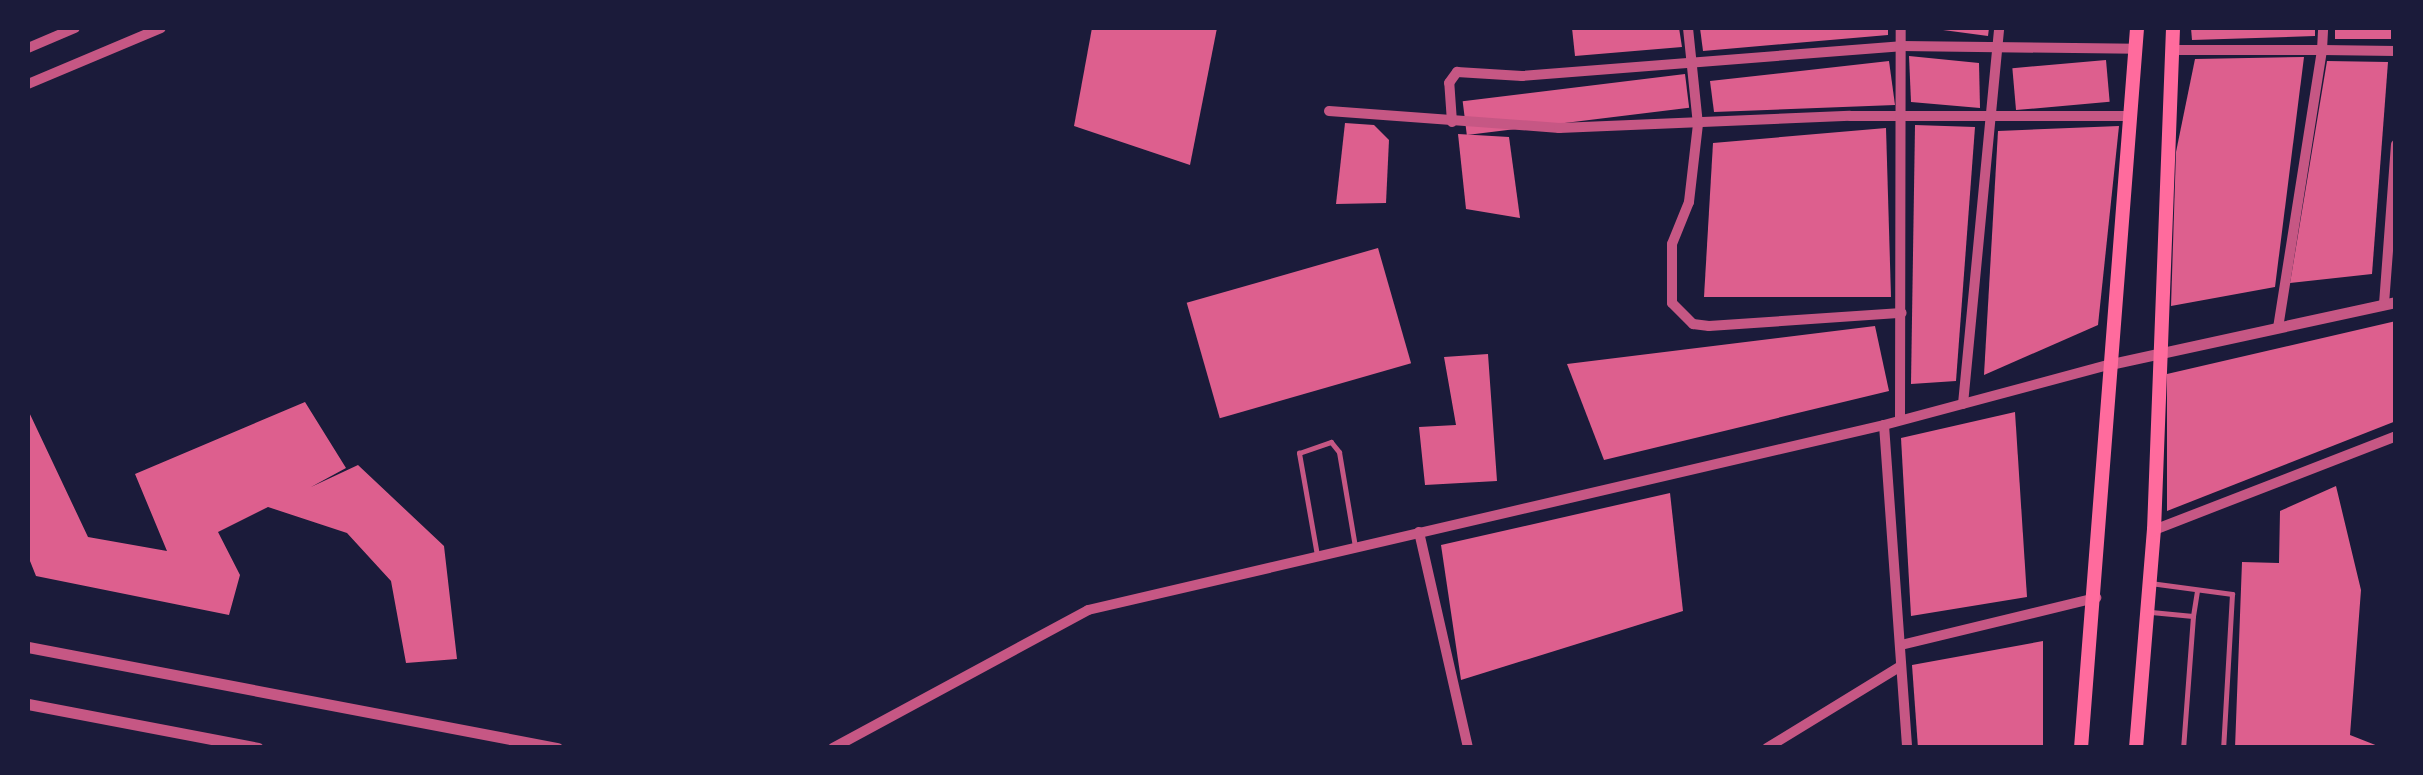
<!DOCTYPE html>
<html>
<head>
<meta charset="utf-8">
<style>
  body { margin:0 }
  #map { position:relative; width:2423px; height:775px; overflow:hidden; background:#1b1b3a; font-family:"IBM Plex Serif",serif }
  div>[style] { position:absolute }
  .building>* { inset:0; background:#dd5f8e; transform-origin:0 0 }
  .service>* { height:5px; margin:-2.5px; padding:0 2.5px; transform-origin:2.5px; border-radius:2.5px; background:#c65784 }
  .minor>* { height:10px; margin:-5px; padding:0 5px; transform-origin:5px; border-radius:5px; background:#c65784 }
  .tertiary>* { height:11px; margin:-5.5px; padding:0 5.5px; transform-origin:5.5px; border-radius:5.5px; background:#c65784 }
  .secondary>* { height:14px; margin:-7px; padding:0 7px; transform-origin:7px; border-radius:7px; background:#ff6b9d }
  span { translate:-50% -50%; white-space:nowrap; text-align:center; line-height:1.15; -webkit-text-stroke:10px #1b1b3a; paint-order:stroke }
  .frame { position:absolute; inset:0; border:30px solid #1b1b3a; pointer-events:none }
</style>
</head>
<body>
<div id="map">
  <div class="building">
    <i style="clip-path:polygon(1092px 28px,1217px 28px,1190px 165px,1074px 126px)"></i>
    <i style="clip-path:polygon(1572px 28px,1679px 28px,1682px 47px,1575px 56px)"></i>
    <i style="clip-path:polygon(1700px 28px,1888px 28px,1888px 35px,1703px 51px)"></i>
    <i style="clip-path:polygon(1928px 28px,1989px 28px,1988px 36px)"></i>
    <i style="clip-path:polygon(2191px 28px,2315px 28px,2315px 36px,2192px 40px)"></i>
    <i style="left:2335px;top:28px;width:56px;height:11px"></i>
    <i style="clip-path:polygon(1909px 56px,1979px 63px,1980px 108px,1911px 102px)"></i>
    <i style="clip-path:polygon(2304px 57px,2275px 287px,2171px 306px,2176px 152px,2195px 59px)"></i>
    <i style="left:2106px;top:60px;width:42px;height:94px;rotate:85deg"></i>
    <i style="clip-path:polygon(1889px 61px,1895px 105px,1714px 112px,1710px 81px)"></i>
    <i style="clip-path:polygon(2327px 61px,2388px 62px,2372px 274px,2290px 283px)"></i>
    <i style="left:1685px;top:74px;width:34px;height:224px;rotate:83deg"></i>
    <i style="clip-path:polygon(1345px 123px,1374px 125px,1389px 140px,1386px 203px,1336px 204px)"></i>
    <i style="clip-path:polygon(1915px 125px,1975px 127px,1956px 381px,1911px 384px)"></i>
    <i style="clip-path:polygon(2119px 126px,2098px 325px,1984px 375px,1998px 131px)"></i>
    <i style="clip-path:polygon(1886px 128px,1891px 297px,1704px 297px,1713px 143px)"></i>
    <i style="clip-path:polygon(1458px 134px,1509px 137px,1520px 218px,1466px 209px)"></i>
    <i style="left:1378px;top:248px;width:120px;height:199px;rotate:74deg"></i>
    <i style="clip-path:polygon(2396px 321px,2396px 421px,2167px 511px,2167px 374px)"></i>
    <i style="clip-path:polygon(1875px 326px,1889px 391px,1604px 460px,1567px 364px)"></i>
    <i style="clip-path:polygon(1488px 354px,1497px 481px,1425px 485px,1419px 427px,1456px 425px,1444px 357px)"></i>
    <i style="clip-path:polygon(305px 402px,346px 468px,311px 487px,358px 465px,444px 546px,457px 659px,406px 663px,391px 581px,347px 533px,268px 507px,218px 532px,240px 575px,229px 615px,36px 576px,28px 556px,28px 410px,88px 537px,167px 551px,135px 474px)"></i>
    <i style="clip-path:polygon(2015px 412px,2027px 597px,1911px 616px,1901px 438px)"></i>
    <i style="clip-path:polygon(2336px 486px,2361px 590px,2350px 735px,2383px 748px,2235px 748px,2242px 562px,2279px 563px,2280px 511px)"></i>
    <i style="clip-path:polygon(1670px 493px,1683px 611px,1461px 680px,1441px 545px)"></i>
    <i style="clip-path:polygon(2043px 641px,2043px 748px,1918px 748px,1912px 665px)"></i>
  </div>
  <div class="service">
    <i style="left:1317px;top:555px;width:104px;rotate:-100deg"></i>
    <i style="left:1299px;top:453px;width:34px;rotate:-19deg"></i>
    <i style="left:1331px;top:442px;width:13px;rotate:51deg"></i>
    <i style="left:1339px;top:452px;width:96px;rotate:80.4deg"></i>
    <i style="left:2150px;top:583px;width:83px;rotate:7.6deg"></i>
    <i style="left:2232px;top:594px;width:154px;rotate:93.3deg"></i>
    <i style="left:2151px;top:612px;width:42px;rotate:5.4deg"></i>
    <i style="left:2193px;top:616px;width:132px;rotate:94.3deg"></i>
    <i style="left:2193px;top:616px;width:26px;rotate:-81deg"></i>
  </div>
  <div class="minor">
    <i style="left:1688px;top:28px;width:97px;rotate:84.1deg"></i>
    <i style="left:1698px;top:124px;width:79px;rotate:96.6deg"></i>
    <i style="left:1689px;top:202px;width:45px;rotate:112deg"></i>
    <i style="left:1672px;top:244px;width:59px;rotate:90deg"></i>
    <i style="left:1672px;top:303px;width:30px;rotate:45deg"></i>
    <i style="left:1693px;top:324px;width:16px;rotate:7deg"></i>
    <i style="left:1709px;top:326px;width:193px;rotate:-3.9deg"></i>
    <i style="left:28px;top:48px;width:51px;rotate:-23.1deg"></i>
    <i style="left:2172px;top:50px;width:150px"></i>
    <i style="left:2322px;top:50px;width:22px;rotate:-87deg"></i>
    <i style="left:28px;top:84px;width:144px;rotate:-22.8deg"></i>
    <i style="left:1329px;top:111px;width:231px;rotate:4.2deg"></i>
    <i style="left:1559px;top:128px;width:291px;rotate:-2.4deg"></i>
    <i style="left:1850px;top:116px;width:279px"></i>
    <i style="left:1452px;top:122px;width:39px;rotate:-94deg"></i>
    <i style="left:1449px;top:83px;width:14px;rotate:-54deg"></i>
    <i style="left:1457px;top:72px;width:65px;rotate:3.5deg"></i>
    <i style="left:1522px;top:76px;width:380px;rotate:-4.5deg"></i>
    <i style="left:1901px;top:46px;width:235px;rotate:0.7deg"></i>
    <i style="left:2384px;top:304px;width:160px;rotate:-85.7deg"></i>
    <i style="left:2278px;top:328px;width:281px;rotate:-81deg"></i>
    <i style="left:2322px;top:50px;width:74px;rotate:0.8deg"></i>
    <i style="left:1963px;top:404px;width:378px;rotate:-84.5deg"></i>
    <i style="left:1900px;top:420px;width:392px;rotate:-89.9deg"></i>
    <i style="left:1884px;top:425px;width:324px;rotate:85.9deg"></i>
    <i style="left:2154px;top:530px;width:260px;rotate:-21.2deg"></i>
    <i style="left:1419px;top:532px;width:221px;rotate:77.2deg"></i>
    <i style="left:1901px;top:645px;width:201px;rotate:-13.6deg"></i>
    <i style="left:833px;top:748px;width:290px;rotate:-28.4deg"></i>
    <i style="left:1088px;top:610px;width:817px;rotate:-13.08deg"></i>
    <i style="left:1884px;top:425px;width:235px;rotate:-15deg"></i>
    <i style="left:1767px;top:748px;width:157px;rotate:-31.5deg"></i>
  </div>
  <div class="tertiary">
    <i style="left:2111px;top:364px;width:292px;rotate:-12.3deg"></i>
    <i style="left:28px;top:647px;width:539px;rotate:10.81deg"></i>
    <i style="left:28px;top:704px;width:234px;rotate:10.8deg"></i>
  </div>
  <div class="secondary">
    <i style="left:2081px;top:748px;width:722px;rotate:-85.55deg"></i>
    <i style="left:2136px;top:748px;width:219px;rotate:-85.3deg"></i>
    <i style="left:2154px;top:530px;width:502px;rotate:-87.83deg"></i>
  </div>
  <div class="frame"></div>
</div>
</body>
</html>
